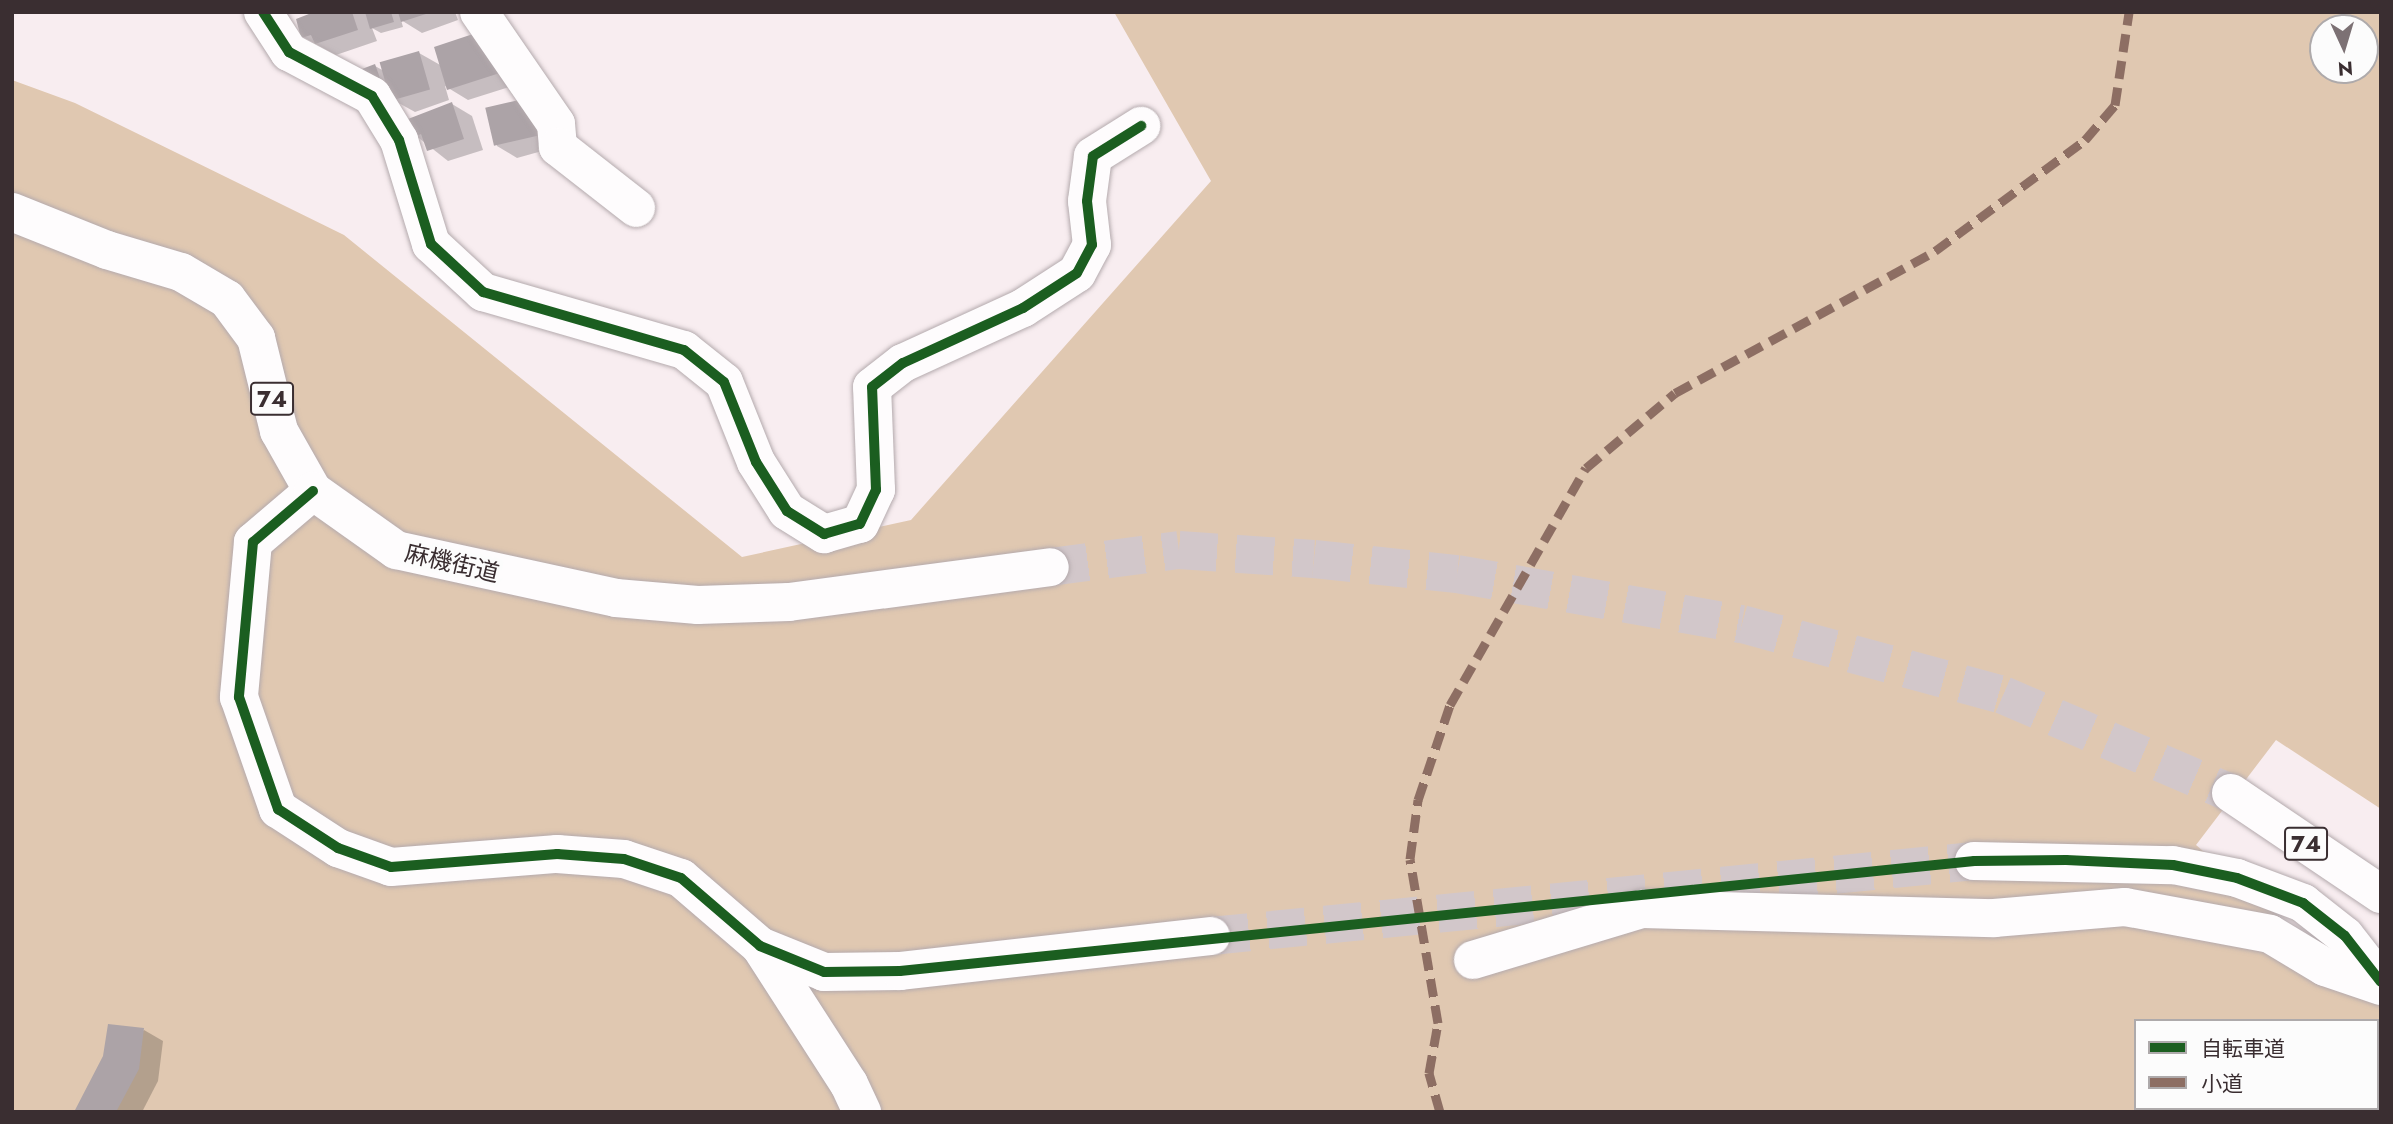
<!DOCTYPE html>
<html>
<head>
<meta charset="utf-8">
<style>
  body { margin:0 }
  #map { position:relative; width:2393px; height:1124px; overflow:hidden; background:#f8edf0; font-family:Jost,"Noto Sans JP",sans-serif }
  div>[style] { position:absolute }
  .forest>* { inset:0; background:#e0c8b1 }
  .shadow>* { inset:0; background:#0003 }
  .building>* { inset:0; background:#aca3a7; transform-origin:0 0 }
  .street-tunnel>* { height:38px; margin-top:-19px; transform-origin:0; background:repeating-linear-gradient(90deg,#d2c7ca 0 38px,transparent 0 57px) }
  .primary-tunnel>* { height:38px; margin-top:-19px; transform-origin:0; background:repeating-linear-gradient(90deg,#d2c7ca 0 38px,transparent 0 57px) }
  .roads { filter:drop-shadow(0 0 2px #b4aaad) drop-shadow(0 0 2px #b4aaad) }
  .street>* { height:38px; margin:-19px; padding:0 19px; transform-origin:19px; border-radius:19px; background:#fefcfd }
  .primary>* { height:38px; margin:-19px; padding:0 19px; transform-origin:19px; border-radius:19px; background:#fefcfd }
  .quiet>* { height:9px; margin-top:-4.5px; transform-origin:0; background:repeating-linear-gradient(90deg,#8d6e63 0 18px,transparent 0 27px) }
  .cycleway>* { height:10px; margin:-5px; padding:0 5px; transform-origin:5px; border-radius:5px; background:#1b5e20 }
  span { translate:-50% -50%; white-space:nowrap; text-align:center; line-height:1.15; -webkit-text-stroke:7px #fcfcfc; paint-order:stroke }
  .shield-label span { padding:2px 5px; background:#fcfcfc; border:2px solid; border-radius:5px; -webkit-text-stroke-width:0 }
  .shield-label { font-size:23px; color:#3a2e31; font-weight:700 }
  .street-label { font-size:24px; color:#3a2e31 }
  .frame { position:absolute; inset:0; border:14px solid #3a2e31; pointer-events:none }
  .legend { position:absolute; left:2134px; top:1019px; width:245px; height:91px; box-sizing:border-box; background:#fcfcfc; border:2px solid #aeaaab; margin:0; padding:9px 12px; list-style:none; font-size:21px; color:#3a2e31 }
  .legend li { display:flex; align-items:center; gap:14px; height:35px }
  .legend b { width:35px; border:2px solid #aeaaab }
  .north { position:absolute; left:2309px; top:14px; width:70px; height:70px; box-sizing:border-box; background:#fcfcfc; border:2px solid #aeaaab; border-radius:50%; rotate:176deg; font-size:19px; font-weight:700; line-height:28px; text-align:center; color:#3a2e31 }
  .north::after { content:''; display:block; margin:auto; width:24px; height:32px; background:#7c7174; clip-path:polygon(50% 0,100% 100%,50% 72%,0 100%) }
</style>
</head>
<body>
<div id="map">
  <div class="forest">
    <i style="clip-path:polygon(evenodd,1114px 12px,2381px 12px,2381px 809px,2276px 740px,2196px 845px,2381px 1005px,2381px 1112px,12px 1112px,12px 80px,75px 103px,344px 235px,742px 557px,911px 520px,1211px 181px,1114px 12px,2323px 28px,2365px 28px,2365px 70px,2323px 70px,2323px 28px,1114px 12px,2136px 1021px,2377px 1021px,2377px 1108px,2136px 1108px,2136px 1021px)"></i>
  </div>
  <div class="shadow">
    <i style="clip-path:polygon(319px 12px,455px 12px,458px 20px,422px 33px,401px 20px,403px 27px,381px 33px,372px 28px,377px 41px,336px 55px,303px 37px)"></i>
    <i style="clip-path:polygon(481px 33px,501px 44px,506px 56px,517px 63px,525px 82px,468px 100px,445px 86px,449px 100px,415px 112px,395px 101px,390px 86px,376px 78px,389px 89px,380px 93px,370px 87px,364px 70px,375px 66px,384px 71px,382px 66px,419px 53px,442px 66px,436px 48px)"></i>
    <i style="clip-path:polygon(452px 104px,472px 116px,483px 150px,448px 161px,415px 135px)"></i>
    <i style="clip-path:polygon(488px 111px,560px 146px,517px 158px,497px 146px)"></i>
    <i style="clip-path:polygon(144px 1030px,163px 1041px,158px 1081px,142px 1112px,76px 1112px)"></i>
  </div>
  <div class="building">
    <i style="clip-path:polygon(314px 12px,352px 12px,358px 30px,315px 44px,311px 35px,301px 38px,296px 19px)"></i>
    <i style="clip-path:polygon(365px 12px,391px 12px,394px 22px,370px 29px)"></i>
    <i style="clip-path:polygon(398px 12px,429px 12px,429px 13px,401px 22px)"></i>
    <i style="clip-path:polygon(482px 31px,506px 71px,447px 90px,434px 47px)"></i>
    <i style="left:419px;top:51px;width:40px;height:41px;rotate:74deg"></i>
    <i style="clip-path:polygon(375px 64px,382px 84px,362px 69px)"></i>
    <i style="left:532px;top:97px;width:39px;height:48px;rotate:77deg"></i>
    <i style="clip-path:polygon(452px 102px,464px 139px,427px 151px,421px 134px,414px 137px,408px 119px)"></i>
    <i style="clip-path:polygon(108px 1024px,144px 1028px,139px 1069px,116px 1112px,74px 1112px,103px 1056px)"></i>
  </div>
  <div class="street-tunnel">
    <i style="left:1211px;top:936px;width:767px;rotate:-5.61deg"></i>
  </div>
  <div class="primary-tunnel">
    <i style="left:1050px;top:567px;width:130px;rotate:-7.5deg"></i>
    <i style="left:1179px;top:550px;width:135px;rotate:3.8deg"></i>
    <i style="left:1314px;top:559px;width:144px;rotate:6deg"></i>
    <i style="left:1457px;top:574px;width:289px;rotate:10deg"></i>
    <i style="left:1742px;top:624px;width:270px;rotate:15.2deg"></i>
    <i style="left:2003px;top:695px;width:248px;rotate:23.3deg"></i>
  </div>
  <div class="roads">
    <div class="street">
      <i style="left:263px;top:12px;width:48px;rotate:57deg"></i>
      <i style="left:289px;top:52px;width:94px;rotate:27.9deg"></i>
      <i style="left:372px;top:96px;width:52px;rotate:58.5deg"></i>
      <i style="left:399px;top:140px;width:109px;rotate:72.9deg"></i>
      <i style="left:431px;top:244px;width:71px;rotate:42.7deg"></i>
      <i style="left:483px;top:292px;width:209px;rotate:16.1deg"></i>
      <i style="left:684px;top:350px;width:51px;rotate:38.7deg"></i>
      <i style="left:724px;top:382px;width:86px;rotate:68.2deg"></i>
      <i style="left:756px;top:462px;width:58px;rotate:57.7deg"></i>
      <i style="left:787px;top:511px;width:44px;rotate:31.9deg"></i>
      <i style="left:824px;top:534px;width:37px;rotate:-16deg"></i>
      <i style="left:860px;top:524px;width:38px;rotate:-65deg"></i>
      <i style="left:876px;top:490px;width:103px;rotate:-92.2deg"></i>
      <i style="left:872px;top:387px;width:39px;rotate:-38deg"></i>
      <i style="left:903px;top:363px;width:132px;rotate:-24.6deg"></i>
      <i style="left:1023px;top:308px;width:64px;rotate:-32.9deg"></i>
      <i style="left:1077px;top:273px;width:32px;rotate:-62deg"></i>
      <i style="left:1092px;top:245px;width:44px;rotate:-96.5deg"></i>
      <i style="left:1087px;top:201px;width:45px;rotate:-82.4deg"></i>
      <i style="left:1093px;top:156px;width:57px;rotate:-32deg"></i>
      <i style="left:479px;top:12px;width:136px;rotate:55.5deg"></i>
      <i style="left:556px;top:124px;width:23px;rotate:85deg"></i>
      <i style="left:558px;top:147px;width:99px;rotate:38deg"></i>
      <i style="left:313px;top:491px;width:79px;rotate:139.6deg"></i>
      <i style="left:253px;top:542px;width:156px;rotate:95.2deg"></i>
      <i style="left:239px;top:697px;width:119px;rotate:70.8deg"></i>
      <i style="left:278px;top:809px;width:72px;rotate:33deg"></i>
      <i style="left:338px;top:848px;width:56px;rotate:19.7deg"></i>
      <i style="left:391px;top:867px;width:167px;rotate:-4.5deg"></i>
      <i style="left:557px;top:854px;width:67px;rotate:4.3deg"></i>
      <i style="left:624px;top:859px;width:60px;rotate:18.4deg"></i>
      <i style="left:681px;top:878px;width:104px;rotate:40.7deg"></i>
      <i style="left:760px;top:946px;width:69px;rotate:22.1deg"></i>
      <i style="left:824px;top:972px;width:76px;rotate:-0.8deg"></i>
      <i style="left:900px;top:971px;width:313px;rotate:-6.4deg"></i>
      <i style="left:1974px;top:861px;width:199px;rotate:1.2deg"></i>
      <i style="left:2173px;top:865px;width:65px;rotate:11.5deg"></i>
      <i style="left:2237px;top:878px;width:71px;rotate:20.7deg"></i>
      <i style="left:2303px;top:903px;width:53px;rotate:38.2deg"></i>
      <i style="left:2345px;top:936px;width:58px;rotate:52deg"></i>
      <i style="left:760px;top:946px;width:164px;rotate:57.2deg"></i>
      <i style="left:849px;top:1084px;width:31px;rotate:65deg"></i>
      <i style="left:1473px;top:960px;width:177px;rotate:-16.8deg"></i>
      <i style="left:1642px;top:909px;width:352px;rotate:1.5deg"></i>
      <i style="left:1994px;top:918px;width:131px;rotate:-4.8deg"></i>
      <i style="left:2125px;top:907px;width:147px;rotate:10.5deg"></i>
      <i style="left:2270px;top:934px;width:64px;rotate:31deg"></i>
      <i style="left:2325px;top:967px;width:59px;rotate:18.7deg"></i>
    </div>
    <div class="primary">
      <i style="left:12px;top:212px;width:102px;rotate:21.8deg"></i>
      <i style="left:107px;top:250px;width:77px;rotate:16.6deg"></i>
      <i style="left:181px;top:272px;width:53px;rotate:30.4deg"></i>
      <i style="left:227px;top:299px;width:49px;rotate:53.4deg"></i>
      <i style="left:256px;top:338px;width:96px;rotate:76.1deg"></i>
      <i style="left:279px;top:431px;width:69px;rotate:60.5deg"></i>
      <i style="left:313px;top:491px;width:102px;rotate:35.4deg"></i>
      <i style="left:396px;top:550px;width:225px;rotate:12.3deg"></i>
      <i style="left:616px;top:598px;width:82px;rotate:4.9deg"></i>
      <i style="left:698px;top:605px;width:91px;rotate:-1.9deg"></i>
      <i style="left:789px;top:602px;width:263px;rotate:-7.6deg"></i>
      <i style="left:2231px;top:793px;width:181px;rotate:34deg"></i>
    </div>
  </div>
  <div class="quiet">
    <i style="left:1440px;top:1112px;width:41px;rotate:-105.8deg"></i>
    <i style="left:1429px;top:1073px;width:51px;rotate:-79.8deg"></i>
    <i style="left:1438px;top:1023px;width:166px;rotate:-99.7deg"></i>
    <i style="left:1410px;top:859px;width:60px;rotate:-82.3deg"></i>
    <i style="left:1418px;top:800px;width:100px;rotate:-71.4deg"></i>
    <i style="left:1450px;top:705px;width:273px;rotate:-60.2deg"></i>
    <i style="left:1586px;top:468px;width:116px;rotate:-40.1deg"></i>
    <i style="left:1675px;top:393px;width:296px;rotate:-28.6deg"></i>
    <i style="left:1935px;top:251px;width:187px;rotate:-36.5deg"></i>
    <i style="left:2085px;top:140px;width:46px;rotate:-49.4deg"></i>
    <i style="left:2115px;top:105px;width:94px;rotate:-81.4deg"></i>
  </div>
  <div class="cycleway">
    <i style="left:263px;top:12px;width:48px;rotate:57deg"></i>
    <i style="left:289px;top:52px;width:94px;rotate:27.9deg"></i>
    <i style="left:372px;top:96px;width:52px;rotate:58.5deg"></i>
    <i style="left:399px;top:140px;width:109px;rotate:72.9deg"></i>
    <i style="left:431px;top:244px;width:71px;rotate:42.7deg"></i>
    <i style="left:483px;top:292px;width:209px;rotate:16.1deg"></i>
    <i style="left:684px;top:350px;width:51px;rotate:38.7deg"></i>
    <i style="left:724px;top:382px;width:86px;rotate:68.2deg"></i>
    <i style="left:756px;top:462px;width:58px;rotate:57.7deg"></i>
    <i style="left:787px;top:511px;width:44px;rotate:31.9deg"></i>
    <i style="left:824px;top:534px;width:37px;rotate:-16deg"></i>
    <i style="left:860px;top:524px;width:38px;rotate:-65deg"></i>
    <i style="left:876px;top:490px;width:103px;rotate:-92.2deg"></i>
    <i style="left:872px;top:387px;width:39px;rotate:-38deg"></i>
    <i style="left:903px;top:363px;width:132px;rotate:-24.6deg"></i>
    <i style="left:1023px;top:308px;width:64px;rotate:-32.9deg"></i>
    <i style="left:1077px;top:273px;width:32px;rotate:-62deg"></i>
    <i style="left:1092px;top:245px;width:44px;rotate:-96.5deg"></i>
    <i style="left:1087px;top:201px;width:45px;rotate:-82.4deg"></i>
    <i style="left:1093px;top:156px;width:57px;rotate:-32deg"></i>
    <i style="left:313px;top:491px;width:79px;rotate:139.6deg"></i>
    <i style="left:253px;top:542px;width:156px;rotate:95.2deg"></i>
    <i style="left:239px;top:697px;width:119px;rotate:70.8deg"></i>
    <i style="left:278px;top:809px;width:72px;rotate:33deg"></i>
    <i style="left:338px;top:848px;width:56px;rotate:19.7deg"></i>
    <i style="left:391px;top:867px;width:167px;rotate:-4.5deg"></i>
    <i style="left:557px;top:854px;width:67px;rotate:4.3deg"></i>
    <i style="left:624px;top:859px;width:60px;rotate:18.4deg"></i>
    <i style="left:681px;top:878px;width:104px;rotate:40.7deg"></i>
    <i style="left:760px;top:946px;width:69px;rotate:22.1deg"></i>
    <i style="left:824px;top:972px;width:76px;rotate:-0.8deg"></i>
    <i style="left:900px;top:971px;width:1080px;rotate:-5.85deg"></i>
    <i style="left:1974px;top:861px;width:92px;rotate:-0.6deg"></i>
    <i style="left:2066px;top:860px;width:107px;rotate:2.7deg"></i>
    <i style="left:2173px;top:865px;width:65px;rotate:11.5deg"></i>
    <i style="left:2237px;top:878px;width:71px;rotate:20.7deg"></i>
    <i style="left:2303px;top:903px;width:53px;rotate:38.2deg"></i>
    <i style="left:2345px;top:936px;width:58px;rotate:52deg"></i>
  </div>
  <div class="shield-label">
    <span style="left:272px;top:399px">74</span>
    <span style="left:2306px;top:844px">74</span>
  </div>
  <div class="street-label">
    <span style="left:452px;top:563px;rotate:13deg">麻機街道</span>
  </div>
  <div class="frame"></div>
  <ul class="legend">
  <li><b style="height:9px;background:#1b5e20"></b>自転車道</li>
  <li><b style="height:9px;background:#8d6e63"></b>小道</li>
  </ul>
  <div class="north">N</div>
</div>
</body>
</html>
